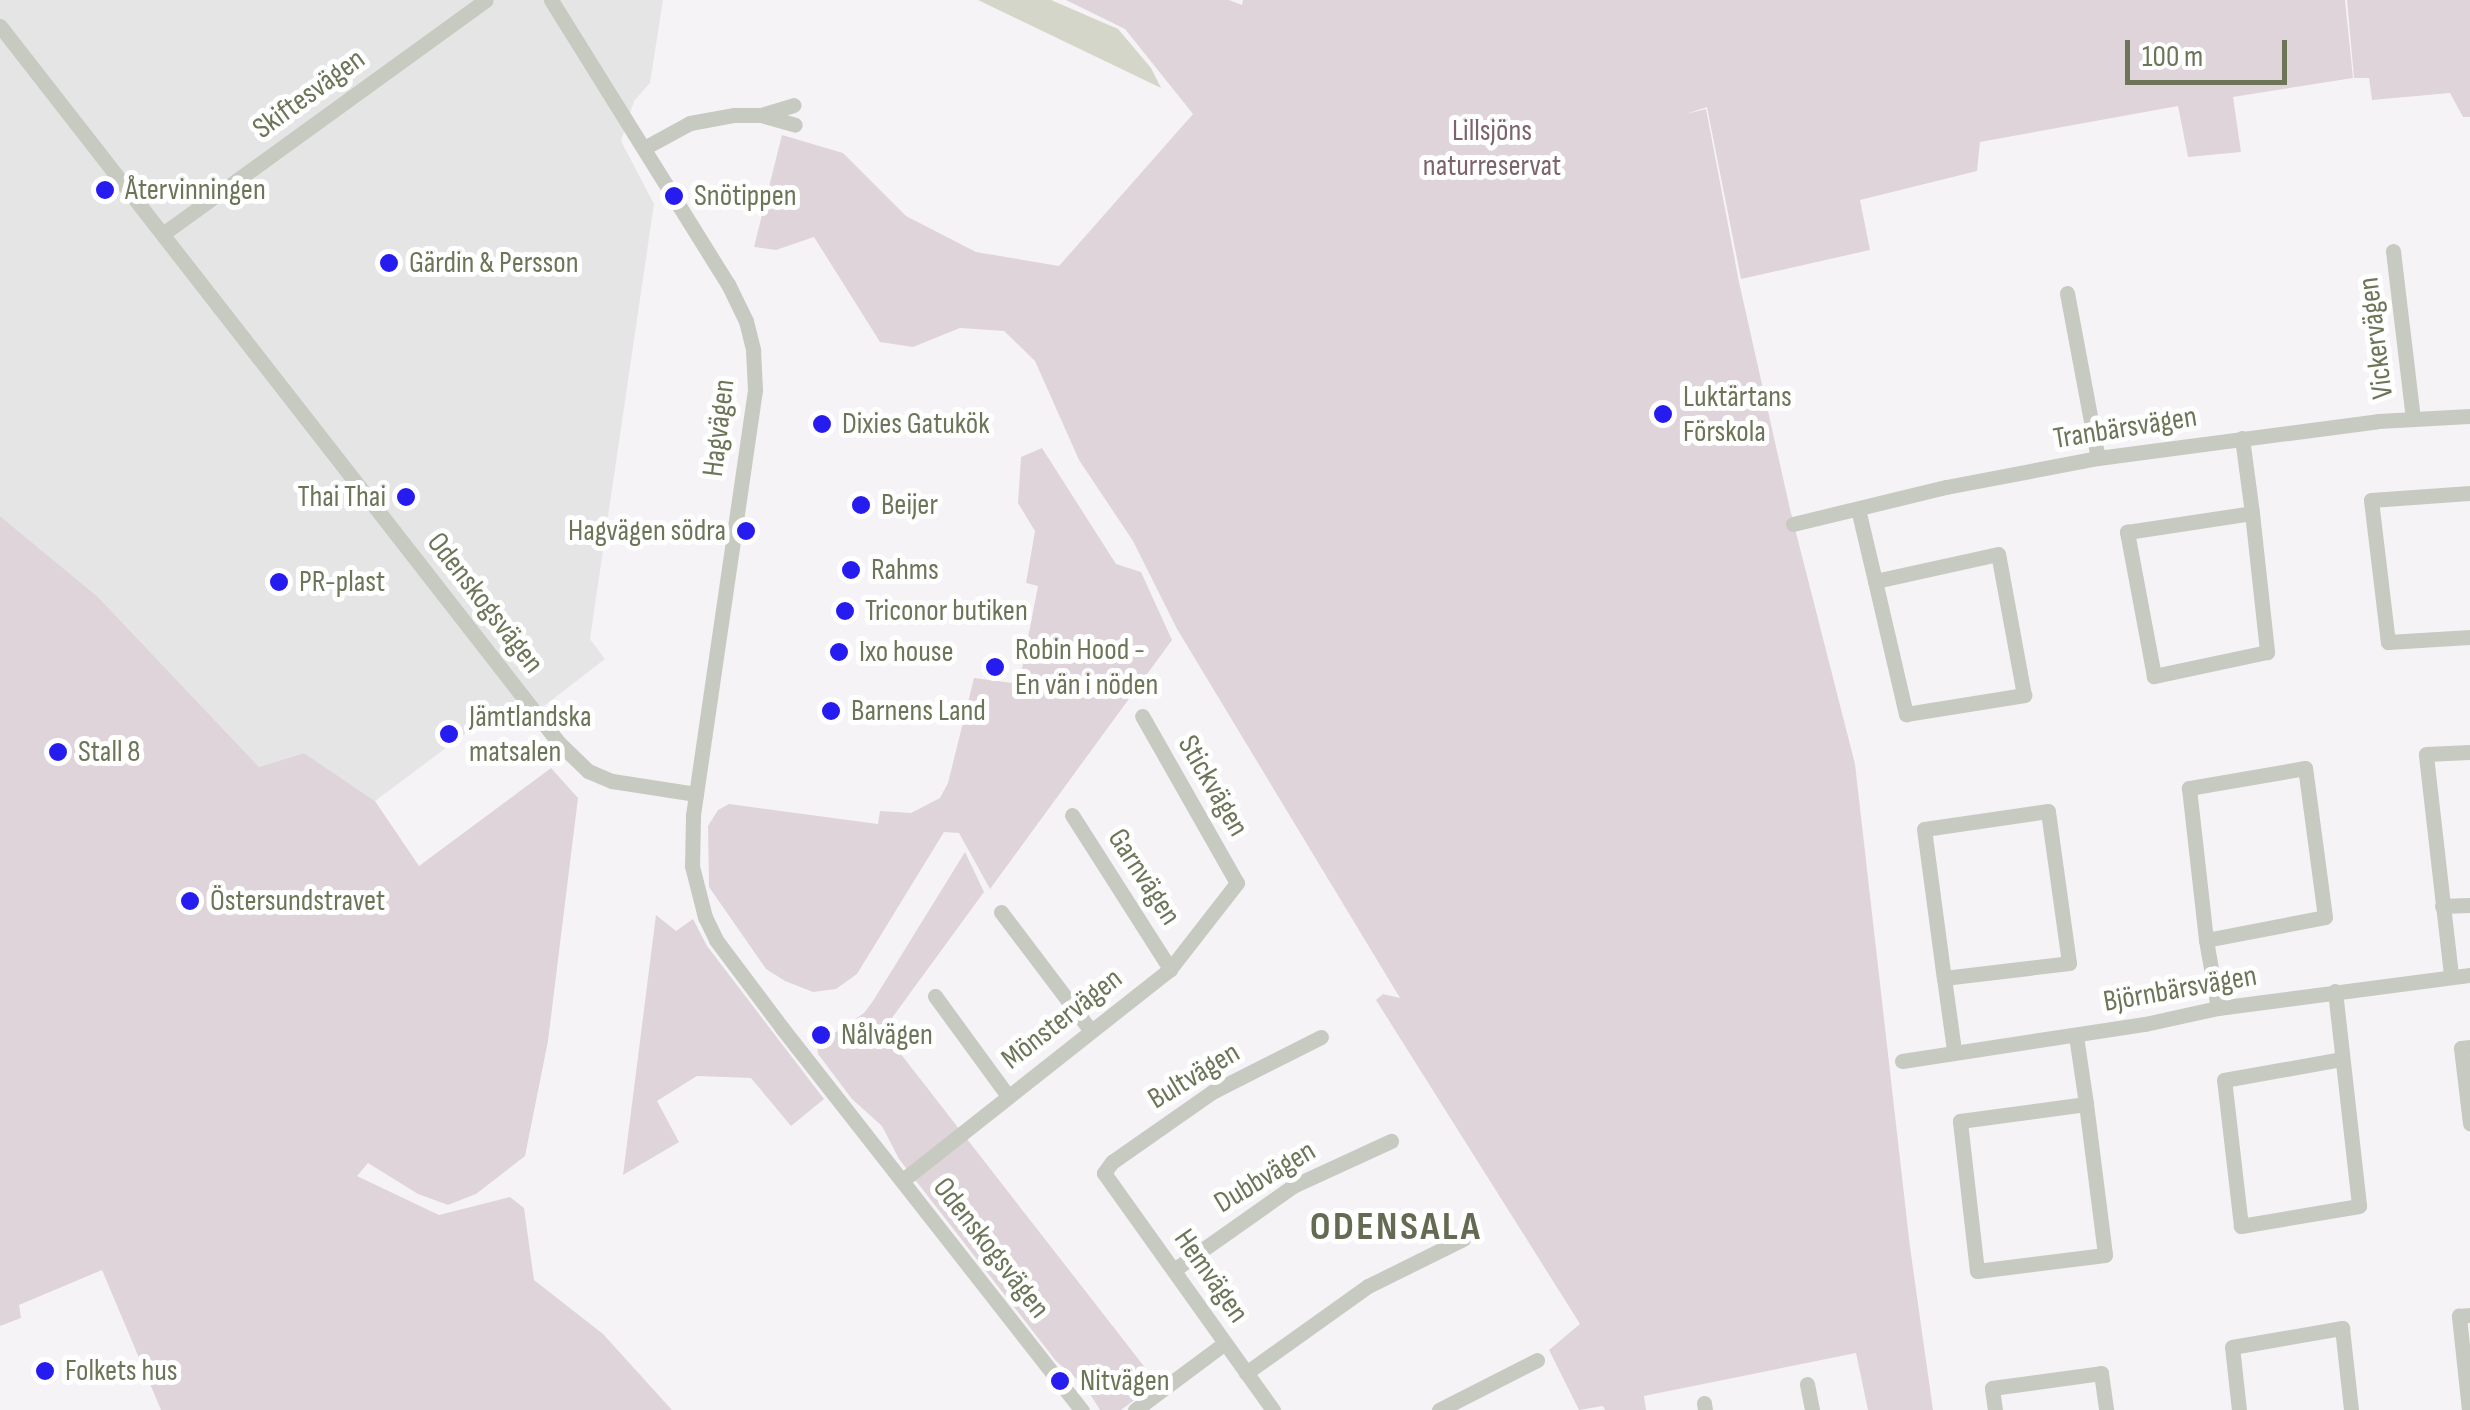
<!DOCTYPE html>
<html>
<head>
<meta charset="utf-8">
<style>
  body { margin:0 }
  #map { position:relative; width:2470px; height:1410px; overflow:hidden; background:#f6f3f7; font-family:"Sofia Sans Condensed",sans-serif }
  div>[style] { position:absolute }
  .built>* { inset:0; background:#e6e5e5 }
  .green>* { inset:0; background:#dfd4da }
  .water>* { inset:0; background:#d4d6c9 }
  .minor>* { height:15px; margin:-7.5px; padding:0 7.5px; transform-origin:7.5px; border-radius:7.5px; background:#c7cac1 }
  .dots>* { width:28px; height:28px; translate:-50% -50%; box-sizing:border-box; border:5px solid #fff; border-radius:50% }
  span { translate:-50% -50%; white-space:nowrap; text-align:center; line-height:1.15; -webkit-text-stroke:10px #fff; paint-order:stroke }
  .street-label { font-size:30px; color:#6d7558 }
  .park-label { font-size:30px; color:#7d636d }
  .poi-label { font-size:30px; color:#6d7558 }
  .left { translate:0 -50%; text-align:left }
  .right { translate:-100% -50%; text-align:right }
  .district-label { font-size:40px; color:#656b52; font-weight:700; letter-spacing:2.5px }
  .scale { position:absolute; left:2125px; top:40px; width:162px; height:45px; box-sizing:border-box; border:5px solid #6d7558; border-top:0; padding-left:12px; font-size:30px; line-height:35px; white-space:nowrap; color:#6d7558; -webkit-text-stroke:8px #fff; paint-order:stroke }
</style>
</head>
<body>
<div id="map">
  <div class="built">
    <i style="clip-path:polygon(0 0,663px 0,650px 83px,634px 101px,621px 141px,654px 204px,590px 639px,605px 659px,518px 726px,502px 706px,375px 801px,304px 753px,259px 767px,98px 597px,0 516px)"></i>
  </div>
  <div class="green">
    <i style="clip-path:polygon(1066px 0,1229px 0,1242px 5px,1243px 0,2345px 0,2353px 78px,2233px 97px,2241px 152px,2188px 157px,2178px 106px,1980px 142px,1977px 171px,1860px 200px,1870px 250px,1741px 279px,1707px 107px,1686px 114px,1706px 109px,1739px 282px,1790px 509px,1855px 764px,1910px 1247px,1933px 1410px,1868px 1410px,1856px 1353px,1644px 1396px,1646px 1410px,1605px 1410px,1603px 1406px,1579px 1410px,1549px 1350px,1580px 1324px,1376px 1000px,1383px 994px,1400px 998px,1177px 629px,1133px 541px,1079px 460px,1035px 361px,1004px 331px,960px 328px,913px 347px,880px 342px,814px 237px,776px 250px,754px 247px,782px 135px,843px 153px,906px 216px,976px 252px,1059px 266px,1193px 114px,1125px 29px)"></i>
    <i style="clip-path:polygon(2347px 0,2470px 0,2470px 117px,2463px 117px,2450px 93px,2372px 100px,2369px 78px,2354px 78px)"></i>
    <i style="clip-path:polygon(1042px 448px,1116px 564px,1141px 572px,1172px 640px,990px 889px,959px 833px,944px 832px,857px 974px,836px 989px,813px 992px,785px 981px,766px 969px,709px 887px,708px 826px,718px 810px,729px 804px,878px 824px,880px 811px,911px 813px,940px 798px,948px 783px,974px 678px,1019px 684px,1038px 586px,1026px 583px,1035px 531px,1018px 503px,1021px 457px)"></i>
    <i style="clip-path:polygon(0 516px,98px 597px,259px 767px,304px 753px,375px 801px,419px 866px,551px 768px,578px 798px,548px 1041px,525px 1156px,476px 1194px,448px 1205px,418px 1194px,368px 1163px,357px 1176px,439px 1215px,510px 1197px,524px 1208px,534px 1280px,603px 1334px,672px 1410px,161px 1410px,102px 1270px,19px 1305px,21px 1318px,0 1326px)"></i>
    <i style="clip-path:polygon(965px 852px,984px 892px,889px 1022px,892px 1026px,886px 1035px,1157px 1383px,1121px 1410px,1100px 1410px,1085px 1386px,1056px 1361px,899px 1159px,882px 1126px,852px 1099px,818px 1054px,817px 1045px,864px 1013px,873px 1001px)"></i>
    <i style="clip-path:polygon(656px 915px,676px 931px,693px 919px,707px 946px,824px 1099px,791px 1126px,751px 1078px,697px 1076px,657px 1101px,679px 1142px,623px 1175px)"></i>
  </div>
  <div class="water">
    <i style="clip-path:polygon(978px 0,1051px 0,1118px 29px,1151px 68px,1161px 88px)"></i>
  </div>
  <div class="minor">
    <i style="left:551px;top:0;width:335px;rotate:58.1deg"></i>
    <i style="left:728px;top:284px;width:41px;rotate:64.1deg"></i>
    <i style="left:746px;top:321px;width:30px;rotate:76deg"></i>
    <i style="left:753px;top:350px;width:40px;rotate:87.1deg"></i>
    <i style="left:755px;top:390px;width:430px;rotate:98.3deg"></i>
    <i style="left:693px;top:816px;width:50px;rotate:91.1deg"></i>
    <i style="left:692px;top:866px;width:53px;rotate:75.7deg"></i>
    <i style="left:705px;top:917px;width:25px;rotate:64deg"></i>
    <i style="left:716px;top:940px;width:110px;rotate:53.1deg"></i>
    <i style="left:782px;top:1028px;width:486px;rotate:51.9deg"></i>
    <i style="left:0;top:26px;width:909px;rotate:52.06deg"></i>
    <i style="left:559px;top:743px;width:40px;rotate:44deg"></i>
    <i style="left:588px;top:771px;width:26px;rotate:23deg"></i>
    <i style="left:612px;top:781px;width:85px;rotate:8.8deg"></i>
    <i style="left:761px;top:115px;width:34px;rotate:-17deg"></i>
    <i style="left:644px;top:148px;width:52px;rotate:-28.5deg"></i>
    <i style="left:690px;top:123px;width:45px;rotate:-10.3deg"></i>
    <i style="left:734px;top:115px;width:27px"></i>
    <i style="left:761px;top:115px;width:35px;rotate:16deg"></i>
    <i style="left:164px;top:233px;width:397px;rotate:-35.9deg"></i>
    <i style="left:2393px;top:251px;width:169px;rotate:83.2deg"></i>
    <i style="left:2067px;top:293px;width:168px;rotate:79.4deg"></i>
    <i style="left:2242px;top:438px;width:76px;rotate:82.4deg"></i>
    <i style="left:2252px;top:513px;width:140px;rotate:83.8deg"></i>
    <i style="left:2267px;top:652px;width:116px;rotate:168deg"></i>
    <i style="left:2154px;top:676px;width:147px;rotate:-100.6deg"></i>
    <i style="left:2127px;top:532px;width:126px;rotate:-8.6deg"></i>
    <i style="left:2470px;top:493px;width:99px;rotate:176deg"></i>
    <i style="left:2371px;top:500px;width:143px;rotate:83.2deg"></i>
    <i style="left:2388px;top:642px;width:82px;rotate:-3.5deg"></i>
    <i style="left:1858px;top:509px;width:74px;rotate:76.7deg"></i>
    <i style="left:1875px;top:581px;width:137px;rotate:76.9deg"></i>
    <i style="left:1906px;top:714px;width:120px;rotate:-9.1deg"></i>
    <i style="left:2024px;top:695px;width:143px;rotate:-100.4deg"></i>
    <i style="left:1998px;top:554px;width:126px;rotate:167.6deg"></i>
    <i style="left:1793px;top:524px;width:157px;rotate:-13.6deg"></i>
    <i style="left:1946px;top:487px;width:155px;rotate:-10.8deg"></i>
    <i style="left:2098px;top:458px;width:282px;rotate:-7.5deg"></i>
    <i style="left:2378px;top:421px;width:92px;rotate:-3.1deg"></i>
    <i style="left:1072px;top:815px;width:183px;rotate:57.5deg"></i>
    <i style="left:2442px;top:906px;width:28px;rotate:-2deg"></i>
    <i style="left:1001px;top:912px;width:149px;rotate:52.9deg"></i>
    <i style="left:2206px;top:940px;width:121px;rotate:-10.9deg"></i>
    <i style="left:2325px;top:917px;width:150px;rotate:-97.6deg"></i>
    <i style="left:2305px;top:768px;width:118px;rotate:170.2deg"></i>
    <i style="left:2189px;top:788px;width:153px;rotate:83.6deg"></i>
    <i style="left:2206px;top:940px;width:69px;rotate:80deg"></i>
    <i style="left:2451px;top:975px;width:222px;rotate:-96.5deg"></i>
    <i style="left:2426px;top:754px;width:44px;rotate:-2.6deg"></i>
    <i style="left:1944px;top:978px;width:126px;rotate:-6.8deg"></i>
    <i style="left:2069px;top:963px;width:153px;rotate:-97.9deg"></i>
    <i style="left:2048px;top:811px;width:125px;rotate:171.7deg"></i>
    <i style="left:1924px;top:829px;width:150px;rotate:82.4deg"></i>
    <i style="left:1944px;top:978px;width:73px;rotate:82.1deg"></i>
    <i style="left:2335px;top:991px;width:216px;rotate:83.6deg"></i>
    <i style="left:2359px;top:1206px;width:120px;rotate:170.4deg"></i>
    <i style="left:2241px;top:1226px;width:147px;rotate:-96.6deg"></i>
    <i style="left:2224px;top:1080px;width:120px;rotate:-10.1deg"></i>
    <i style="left:935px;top:996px;width:124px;rotate:53.9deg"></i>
    <i style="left:2076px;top:1036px;width:69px;rotate:81.6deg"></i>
    <i style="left:2086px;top:1104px;width:152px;rotate:82.8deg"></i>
    <i style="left:2105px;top:1255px;width:129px;rotate:172.9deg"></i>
    <i style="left:1977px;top:1271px;width:151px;rotate:-96.5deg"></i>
    <i style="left:1960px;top:1121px;width:127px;rotate:-7.7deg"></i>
    <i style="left:2470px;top:1047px;width:9px;rotate:174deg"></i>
    <i style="left:2461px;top:1048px;width:76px;rotate:83.2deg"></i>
    <i style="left:1902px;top:1061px;width:246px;rotate:-8.7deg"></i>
    <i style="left:2145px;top:1024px;width:75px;rotate:-12.4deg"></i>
    <i style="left:2218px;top:1008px;width:254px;rotate:-7.5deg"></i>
    <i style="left:903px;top:1180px;width:340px;rotate:-38.3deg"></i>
    <i style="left:1170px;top:969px;width:109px;rotate:-52.1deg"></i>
    <i style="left:1237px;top:883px;width:192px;rotate:-119.6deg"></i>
    <i style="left:1174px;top:1270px;width:146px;rotate:-35.2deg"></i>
    <i style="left:1293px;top:1186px;width:108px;rotate:-24.7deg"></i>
    <i style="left:1246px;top:1373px;width:150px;rotate:-35.5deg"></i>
    <i style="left:1368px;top:1286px;width:106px;rotate:-26.3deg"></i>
    <i style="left:1807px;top:1384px;width:26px;rotate:79deg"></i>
    <i style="left:1704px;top:1403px;width:7px;rotate:82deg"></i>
    <i style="left:1135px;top:1410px;width:112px;rotate:-36.7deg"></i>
    <i style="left:1273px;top:1410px;width:291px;rotate:-125.5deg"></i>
    <i style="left:1104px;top:1173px;width:14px;rotate:-54deg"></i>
    <i style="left:1112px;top:1162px;width:122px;rotate:-35deg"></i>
    <i style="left:1212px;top:1092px;width:122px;rotate:-26.8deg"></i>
    <i style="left:1439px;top:1410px;width:110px;rotate:-27deg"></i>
    <i style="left:1995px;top:1410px;width:22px;rotate:-98deg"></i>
    <i style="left:1992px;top:1388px;width:110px;rotate:-7.8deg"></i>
    <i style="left:2101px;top:1373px;width:37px;rotate:82deg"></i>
    <i style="left:2239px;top:1410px;width:63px;rotate:-96.3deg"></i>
    <i style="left:2232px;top:1347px;width:112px;rotate:-9.8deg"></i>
    <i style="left:2342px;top:1328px;width:82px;rotate:83.7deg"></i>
    <i style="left:2469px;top:1410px;width:95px;rotate:-96.1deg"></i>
    <i style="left:2459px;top:1316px;width:11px;rotate:-5deg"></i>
  </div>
  <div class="dots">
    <i style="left:105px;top:190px;background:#271cef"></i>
    <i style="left:674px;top:196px;background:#271cef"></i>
    <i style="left:389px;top:263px;background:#271cef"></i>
    <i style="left:1663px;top:414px;background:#271cef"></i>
    <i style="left:822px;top:424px;background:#271cef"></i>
    <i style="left:406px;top:497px;background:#271cef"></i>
    <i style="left:861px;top:505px;background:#271cef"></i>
    <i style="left:746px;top:531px;background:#271cef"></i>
    <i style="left:851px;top:570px;background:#271cef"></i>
    <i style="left:279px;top:582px;background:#271cef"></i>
    <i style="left:845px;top:611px;background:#271cef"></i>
    <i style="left:839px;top:652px;background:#271cef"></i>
    <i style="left:995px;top:667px;background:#271cef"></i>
    <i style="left:831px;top:711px;background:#271cef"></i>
    <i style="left:449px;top:734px;background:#271cef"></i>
    <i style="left:58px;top:752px;background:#271cef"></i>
    <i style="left:190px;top:901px;background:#271cef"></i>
    <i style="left:821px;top:1035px;background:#271cef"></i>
    <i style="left:45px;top:1371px;background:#271cef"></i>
    <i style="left:1060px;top:1381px;background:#271cef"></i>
  </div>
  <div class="street-label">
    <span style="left:309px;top:94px;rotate:-36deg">Skiftesvägen</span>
    <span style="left:2376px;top:338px;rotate:-97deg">Vickervägen</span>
    <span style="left:719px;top:428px;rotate:-83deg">Hagvägen</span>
    <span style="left:2125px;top:428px;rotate:-9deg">Tranbärsvägen</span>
    <span style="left:485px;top:603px;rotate:52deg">Odenskogsvägen</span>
    <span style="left:1213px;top:786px;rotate:60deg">Stickvägen</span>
    <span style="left:1144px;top:877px;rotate:57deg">Garnvägen</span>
    <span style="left:2180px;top:989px;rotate:-10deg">Björnbärsvägen</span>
    <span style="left:1062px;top:1019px;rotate:-38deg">Mönstervägen</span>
    <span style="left:1194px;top:1076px;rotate:-31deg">Bultvägen</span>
    <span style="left:1265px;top:1177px;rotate:-31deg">Dubbvägen</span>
    <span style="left:991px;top:1248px;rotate:52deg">Odenskogsvägen</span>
    <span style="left:1211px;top:1276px;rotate:55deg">Hemvägen</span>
  </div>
  <div class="park-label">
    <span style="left:1492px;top:148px">Lillsjöns<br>naturreservat</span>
  </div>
  <div class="poi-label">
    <span class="left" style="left:125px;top:190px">Återvinningen</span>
    <span class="left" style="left:694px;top:196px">Snötippen</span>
    <span class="left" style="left:409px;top:263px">Gärdin &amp; Persson</span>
    <span class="left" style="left:1683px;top:414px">Luktärtans<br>Förskola</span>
    <span class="left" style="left:842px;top:424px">Dixies Gatukök</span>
    <span class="right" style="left:386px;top:497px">Thai Thai</span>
    <span class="left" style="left:881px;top:505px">Beijer</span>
    <span class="right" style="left:726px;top:531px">Hagvägen södra</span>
    <span class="left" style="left:871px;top:570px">Rahms</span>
    <span class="left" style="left:299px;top:582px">PR-plast</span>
    <span class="left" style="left:865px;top:611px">Triconor butiken</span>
    <span class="left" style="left:1015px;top:667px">Robin Hood -<br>En vän i nöden</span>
    <span class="left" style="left:859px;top:652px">Ixo house</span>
    <span class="left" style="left:851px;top:711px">Barnens Land</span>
    <span class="left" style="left:469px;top:734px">Jämtlandska<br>matsalen</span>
    <span class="left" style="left:78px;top:752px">Stall 8</span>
    <span class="left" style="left:210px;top:901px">Östersundstravet</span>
    <span class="left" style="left:841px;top:1035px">Nålvägen</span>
    <span class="left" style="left:65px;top:1371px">Folkets hus</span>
    <span class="left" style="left:1080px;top:1381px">Nitvägen</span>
  </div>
  <div class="district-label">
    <span style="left:1396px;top:1227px">ODENSALA</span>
  </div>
  <div class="scale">100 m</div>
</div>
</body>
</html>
